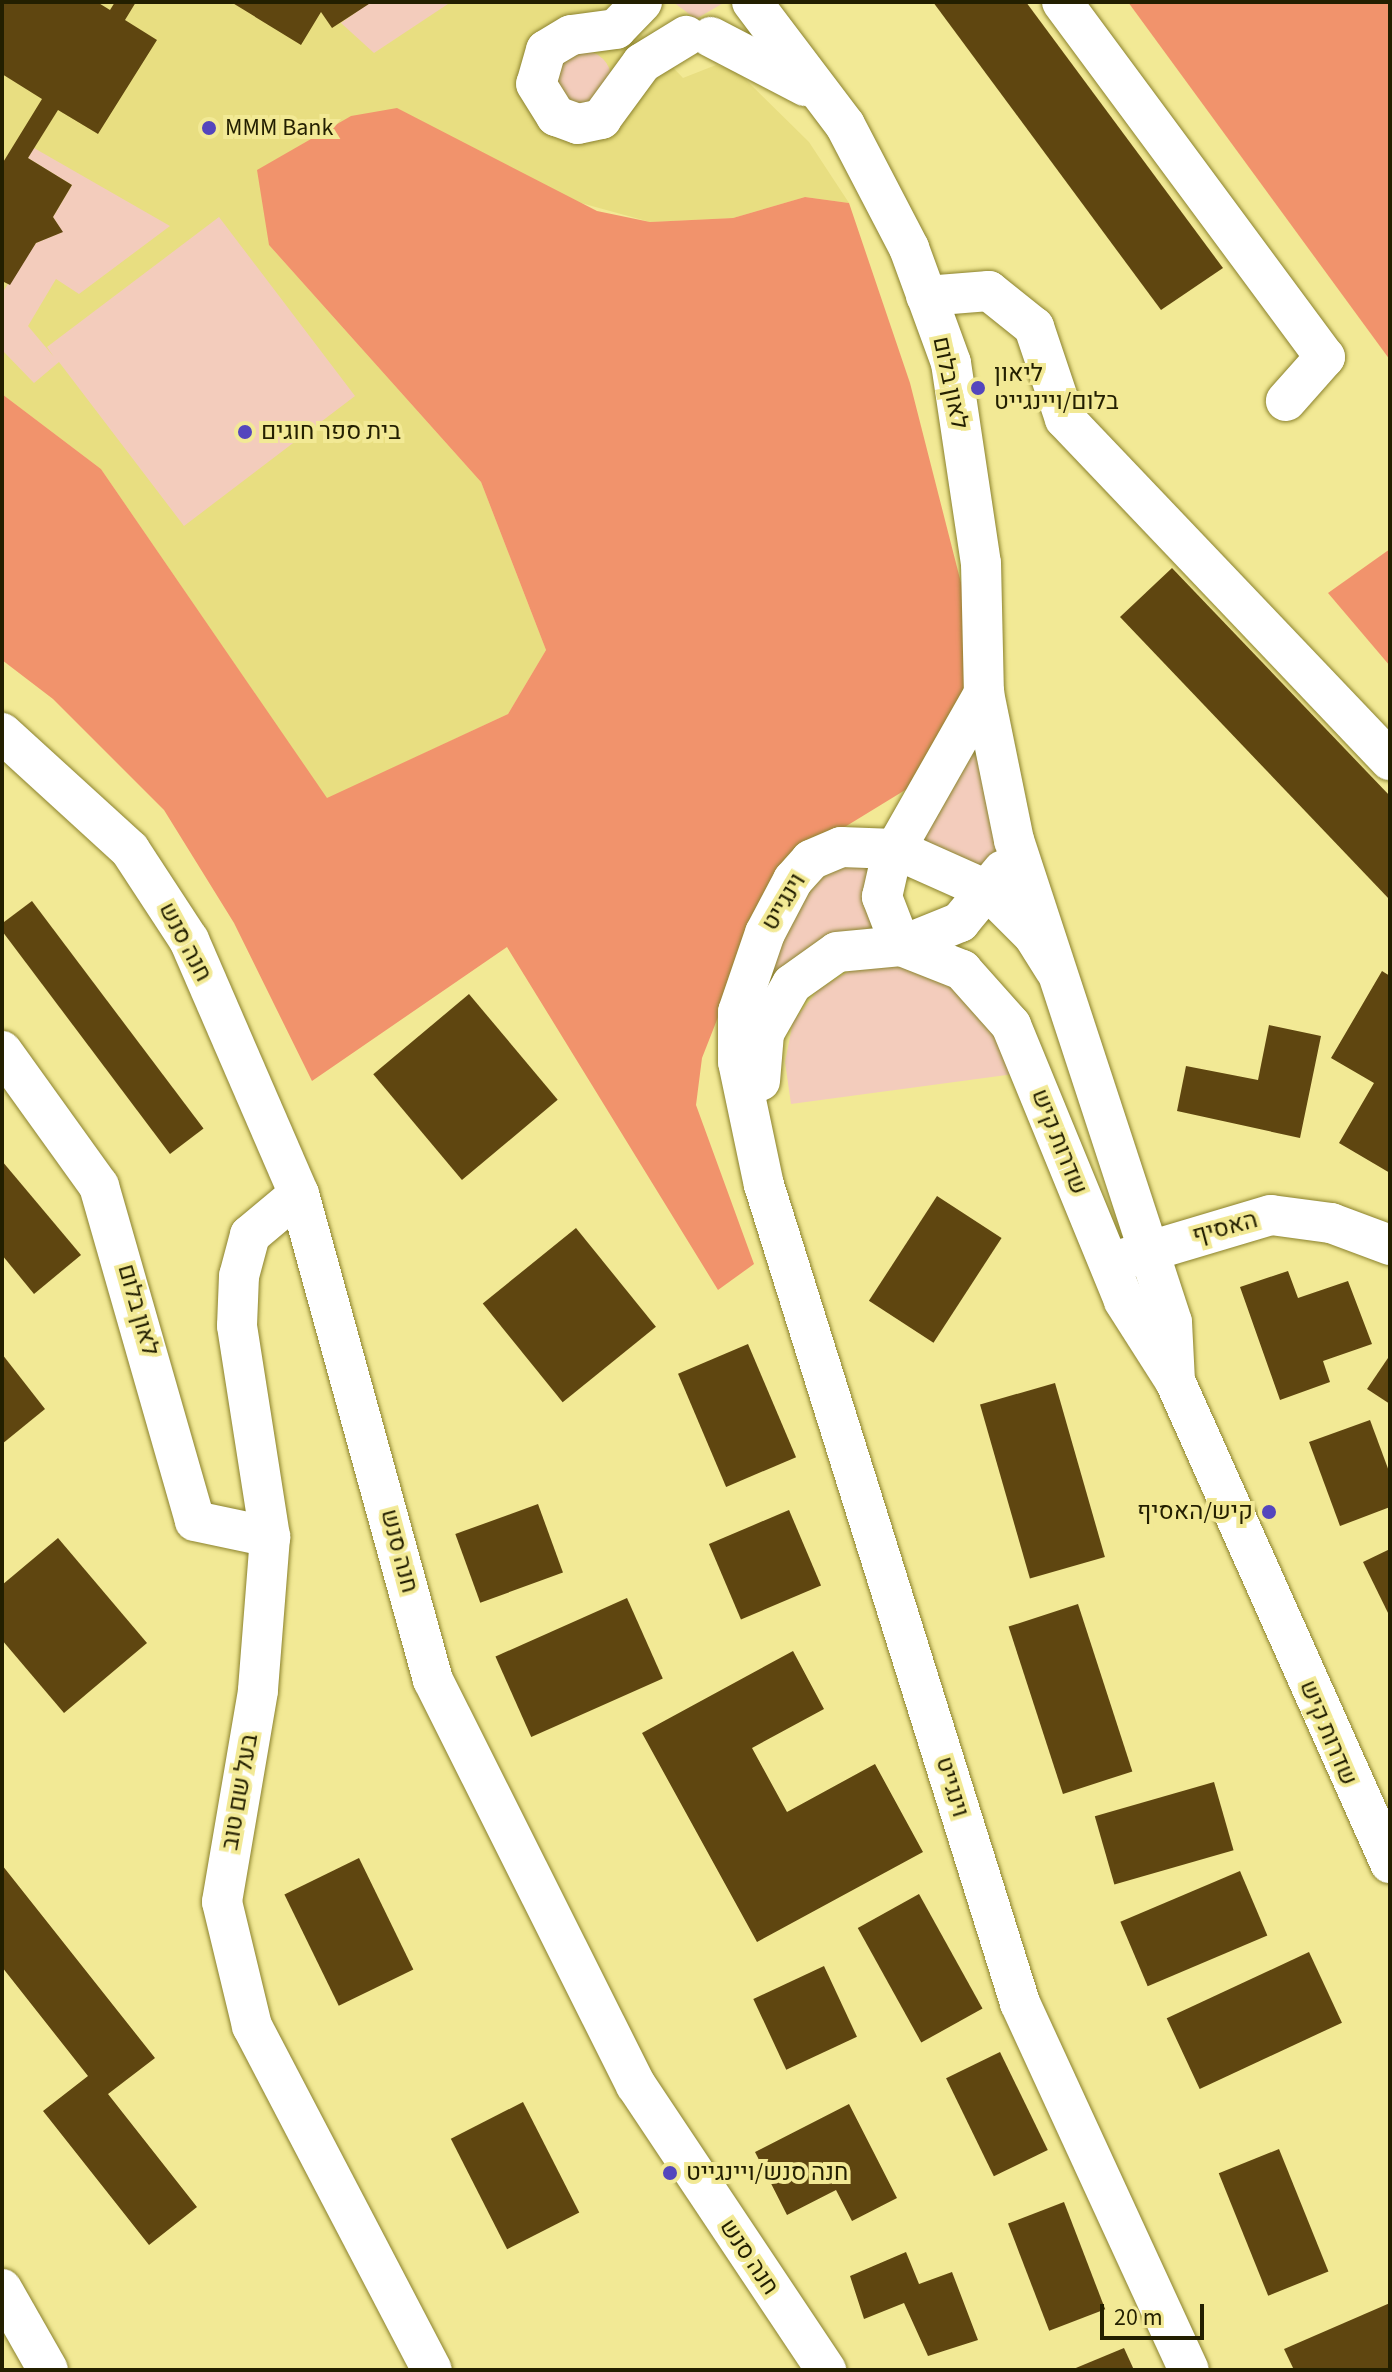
<!DOCTYPE html>
<html>
<head>
<meta charset="utf-8">
<style>
  body { margin:0 }
  #map { position:relative; width:1392px; height:2372px; overflow:hidden; background:#f2e995; font-family:"Source Sans 3",Heebo,sans-serif }
  div>[style] { position:absolute }
  .built>* { inset:0; background:#e8de81 }
  .green>* { inset:0; background:#f3ccbc }
  .round { border-radius:50% }
  .forest>* { inset:0; background:#f1936c }
  .building>* { inset:0; background:#5f4610; transform-origin:0 0 }
  .roads { filter:drop-shadow(0 0 2px #8b822d) drop-shadow(0 0 2px #8b822d) }
  .minor>* { height:40px; margin:-20px; padding:0 20px; transform-origin:20px; border-radius:20px; background:#fff }
  .dots>* { width:22px; height:22px; translate:-50% -50%; box-sizing:border-box; border:4px solid #f2e995; border-radius:50% }
  span { translate:-50% -50%; white-space:nowrap; text-align:center; line-height:1.15; -webkit-text-stroke:8px #f2e995; paint-order:stroke }
  .poi-label { font-size:24px; color:#231f00 }
  .left { translate:0 -50%; text-align:left }
  .right { translate:-100% -50%; text-align:right }
  .street-label { font-size:24px; color:#231f00 }
  .frame { position:absolute; inset:0; border:4px solid #231f00; pointer-events:none }
  .scale { position:absolute; left:1100px; top:2304px; width:104px; height:36px; box-sizing:border-box; border:4px solid #231f00; border-top:0; padding-left:10px; font-size:24px; line-height:28px; white-space:nowrap; color:#231f00; -webkit-text-stroke:6px #f2e995; paint-order:stroke }
</style>
</head>
<body>
<div id="map">
  <div class="built">
    <i style="clip-path:polygon(2px 2px,638px 2px,624px 16px,683px 78px,716px 65px,738px 72px,809px 142px,849px 203px,805px 197px,733px 218px,650px 222px,570px 200px,269px 245px,481px 482px,546px 650px,508px 714px,327px 799px,101px 469px,2px 394px)"></i>
  </div>
  <div class="green">
    <i style="clip-path:polygon(370px 2px,451px 2px,374px 53px,341px 23px)"></i>
    <i style="clip-path:polygon(673px 2px,725px 2px,696px 19px)"></i>
    <i class="round" style="left:557px;top:51px;width:54px;height:54px"></i>
    <i style="clip-path:polygon(34px 148px,170px 226px,79px 294px,56px 279px,28px 326px,54px 357px,47px 347px,219px 217px,355px 396px,184px 526px,59px 362px,34px 383px,2px 350px,2px 293px,36px 243px,62px 232px,53px 217px,72px 185px,28px 158px)"></i>
    <i style="clip-path:polygon(982px 730px,998px 852px,983px 875px,909px 844px)"></i>
    <i style="clip-path:polygon(878px 858px,880px 938px,776px 988px,762px 977px,821px 871px)"></i>
    <i style="clip-path:polygon(896px 963px,945px 977px,1001px 1042px,1014px 1074px,791px 1104px,785px 1062px,793px 1022px,818px 990px,854px 968px)"></i>
  </div>
  <div class="forest">
    <i style="clip-path:polygon(1128px 2px,1390px 2px,1390px 360px)"></i>
    <i style="clip-path:polygon(397px 108px,597px 211px,650px 222px,733px 218px,805px 197px,849px 203px,910px 383px,971px 622px,977px 688px,933px 773px,799px 855px,742px 956px,702px 1058px,696px 1105px,754px 1264px,718px 1290px,507px 947px,312px 1081px,234px 923px,164px 810px,53px 699px,2px 660px,2px 394px,101px 469px,327px 798px,508px 714px,546px 650px,481px 482px,269px 245px,257px 170px,351px 116px)"></i>
    <i style="clip-path:polygon(1390px 549px,1390px 666px,1328px 593px)"></i>
  </div>
  <div class="building">
    <i style="clip-path:polygon(2px 2px,97px 2px,110px 10px,115px 2px,136px 2px,125px 20px,157px 40px,98px 134px,58px 110px,28px 158px,72px 185px,53px 217px,63px 232px,36px 243px,10px 285px,2px 281px,2px 164px,42px 99px,2px 74px)"></i>
    <i style="clip-path:polygon(231px 2px,372px 2px,332px 28px,321px 12px,301px 45px)"></i>
    <i style="clip-path:polygon(933px 2px,1026px 2px,1223px 268px,1161px 310px)"></i>
    <i style="clip-path:polygon(1172px 568px,1390px 796px,1390px 900px,1120px 617px)"></i>
    <i style="left:32px;top:901px;width:285px;height:42px;rotate:53deg"></i>
    <i style="clip-path:polygon(1382px 971px,1390px 976px,1390px 1173px,1339px 1143px,1374px 1083px,1331px 1058px)"></i>
    <i style="left:469px;top:994px;width:138px;height:125px;rotate:50deg"></i>
    <i style="clip-path:polygon(1269px 1025px,1321px 1036px,1300px 1138px,1177px 1111px,1186px 1066px,1258px 1080px)"></i>
    <i style="clip-path:polygon(2px 1161px,81px 1255px,34px 1294px,2px 1255px)"></i>
    <i style="left:937px;top:1196px;width:77px;height:125px;rotate:33deg"></i>
    <i style="left:576px;top:1228px;width:127px;height:120px;rotate:51deg"></i>
    <i style="clip-path:polygon(1288px 1271px,1298px 1298px,1348px 1281px,1372px 1344px,1323px 1361px,1330px 1382px,1280px 1400px,1240px 1287px)"></i>
    <i style="left:748px;top:1344px;width:123px;height:76px;rotate:67deg"></i>
    <i style="clip-path:polygon(2px 1354px,45px 1409px,2px 1444px)"></i>
    <i style="clip-path:polygon(1390px 1355px,1390px 1404px,1367px 1389px)"></i>
    <i style="left:1055px;top:1383px;width:181px;height:78px;rotate:74deg"></i>
    <i style="clip-path:polygon(1370px 1420px,1390px 1474px,1390px 1507px,1340px 1526px,1309px 1442px)"></i>
    <i style="left:538px;top:1504px;width:73px;height:88px;rotate:70deg"></i>
    <i style="left:789px;top:1510px;width:82px;height:87px;rotate:67deg"></i>
    <i style="clip-path:polygon(58px 1538px,147px 1643px,64px 1713px,2px 1640px,2px 1585px)"></i>
    <i style="clip-path:polygon(1390px 1549px,1390px 1617px,1363px 1562px)"></i>
    <i style="left:627px;top:1598px;width:88px;height:144px;rotate:66deg"></i>
    <i style="left:1078px;top:1604px;width:176px;height:73px;rotate:72deg"></i>
    <i style="clip-path:polygon(793px 1651px,824px 1709px,752px 1748px,787px 1812px,875px 1764px,923px 1852px,757px 1942px,642px 1733px)"></i>
    <i style="left:1214px;top:1782px;width:71px;height:124px;rotate:74deg"></i>
    <i style="left:359px;top:1858px;width:124px;height:83px;rotate:64deg"></i>
    <i style="clip-path:polygon(2px 1865px,155px 2058px,108px 2094px,197px 2207px,149px 2245px,43px 2111px,88px 2076px,2px 1967px)"></i>
    <i style="left:1240px;top:1871px;width:70px;height:130px;rotate:67deg"></i>
    <i style="left:919px;top:1894px;width:131px;height:70px;rotate:61deg"></i>
    <i style="left:1309px;top:1952px;width:78px;height:157px;rotate:65deg"></i>
    <i style="left:824px;top:1966px;width:78px;height:78px;rotate:65deg"></i>
    <i style="left:1000px;top:2052px;width:109px;height:60px;rotate:64deg"></i>
    <i style="left:523px;top:2102px;width:124px;height:81px;rotate:63deg"></i>
    <i style="clip-path:polygon(849px 2104px,897px 2198px,852px 2221px,836px 2190px,787px 2215px,755px 2152px)"></i>
    <i style="left:1279px;top:2149px;width:132px;height:65px;rotate:68deg"></i>
    <i style="left:1064px;top:2202px;width:115px;height:60px;rotate:69deg"></i>
    <i style="clip-path:polygon(906px 2252px,919px 2284px,952px 2272px,978px 2340px,928px 2356px,904px 2303px,864px 2319px,850px 2276px)"></i>
    <i style="clip-path:polygon(1390px 2303px,1390px 2370px,1294px 2370px,1284px 2349px)"></i>
    <i style="clip-path:polygon(1124px 2348px,1134px 2370px,1071px 2370px)"></i>
  </div>
  <div class="roads">
    <div class="minor">
      <i style="left:642px;top:2px;width:37px;rotate:134deg"></i>
      <i style="left:616px;top:29px;width:45px;rotate:172.4deg"></i>
      <i style="left:571px;top:35px;width:29px;rotate:149deg"></i>
      <i style="left:546px;top:50px;width:35px;rotate:106deg"></i>
      <i style="left:536px;top:84px;width:38px;rotate:58deg"></i>
      <i style="left:556px;top:116px;width:23px;rotate:20deg"></i>
      <i style="left:578px;top:124px;width:24px;rotate:-12deg"></i>
      <i style="left:601px;top:119px;width:69px;rotate:-53.8deg"></i>
      <i style="left:642px;top:63px;width:52px;rotate:-31.5deg"></i>
      <i style="left:752px;top:2px;width:154px;rotate:52.9deg"></i>
      <i style="left:845px;top:125px;width:139px;rotate:62.5deg"></i>
      <i style="left:909px;top:248px;width:122px;rotate:69.9deg"></i>
      <i style="left:951px;top:363px;width:202px;rotate:81.5deg"></i>
      <i style="left:981px;top:563px;width:130px;rotate:88.7deg"></i>
      <i style="left:984px;top:693px;width:150px;rotate:78.5deg"></i>
      <i style="left:1014px;top:840px;width:507px;rotate:71.85deg"></i>
      <i style="left:1172px;top:1322px;width:59px;rotate:87.1deg"></i>
      <i style="left:1062px;top:2px;width:442px;rotate:53.5deg"></i>
      <i style="left:1325px;top:357px;width:59px;rotate:131.6deg"></i>
      <i style="left:711px;top:37px;width:106px;rotate:27.5deg"></i>
      <i style="left:926px;top:296px;width:63px;rotate:-4.5deg"></i>
      <i style="left:989px;top:291px;width:58px;rotate:38.7deg"></i>
      <i style="left:1034px;top:327px;width:97px;rotate:71.4deg"></i>
      <i style="left:1065px;top:419px;width:471px;rotate:46.4deg"></i>
      <i style="left:2px;top:733px;width:173px;rotate:42.4deg"></i>
      <i style="left:130px;top:850px;width:108px;rotate:56.8deg"></i>
      <i style="left:189px;top:940px;width:277px;rotate:66.6deg"></i>
      <i style="left:299px;top:1194px;width:504px;rotate:74.59deg"></i>
      <i style="left:433px;top:1680px;width:453px;rotate:63.4deg"></i>
      <i style="left:636px;top:2085px;width:343px;rotate:56.3deg"></i>
      <i style="left:901px;top:946px;width:66px;rotate:21.5deg"></i>
      <i style="left:962px;top:970px;width:74px;rotate:48.3deg"></i>
      <i style="left:1011px;top:1025px;width:298px;rotate:67.7deg"></i>
      <i style="left:1124px;top:1301px;width:95px;rotate:57.5deg"></i>
      <i style="left:1175px;top:1381px;width:528px;rotate:65.96deg"></i>
      <i style="left:901px;top:946px;width:53px;rotate:-111.2deg"></i>
      <i style="left:882px;top:897px;width:41px;rotate:-77.3deg"></i>
      <i style="left:891px;top:857px;width:189px;rotate:-60.4deg"></i>
      <i style="left:1055px;top:970px;width:40px;rotate:-122deg"></i>
      <i style="left:1034px;top:936px;width:64px;rotate:-135deg"></i>
      <i style="left:989px;top:891px;width:103px;rotate:-155.9deg"></i>
      <i style="left:895px;top:849px;width:54px;rotate:-177.9deg"></i>
      <i style="left:841px;top:847px;width:33px;rotate:157deg"></i>
      <i style="left:811px;top:860px;width:27px;rotate:132deg"></i>
      <i style="left:793px;top:880px;width:60px;rotate:117.8deg"></i>
      <i style="left:765px;top:933px;width:83px;rotate:108.9deg"></i>
      <i style="left:738px;top:1012px;width:50px;rotate:90deg"></i>
      <i style="left:738px;top:1062px;width:126px;rotate:78.1deg"></i>
      <i style="left:764px;top:1185px;width:857px;rotate:72.62deg"></i>
      <i style="left:1020px;top:2003px;width:404px;rotate:65.3deg"></i>
      <i style="left:2px;top:1051px;width:166px;rotate:54.3deg"></i>
      <i style="left:99px;top:1186px;width:348px;rotate:74deg"></i>
      <i style="left:195px;top:1521px;width:77px;rotate:12deg"></i>
      <i style="left:760px;top:1081px;width:48px;rotate:-85.2deg"></i>
      <i style="left:764px;top:1033px;width:56px;rotate:-60.3deg"></i>
      <i style="left:792px;top:984px;width:55px;rotate:-35.4deg"></i>
      <i style="left:837px;top:952px;width:64px;rotate:-5.4deg"></i>
      <i style="left:901px;top:946px;width:64px;rotate:-22.1deg"></i>
      <i style="left:960px;top:922px;width:67px;rotate:-50.4deg"></i>
      <i style="left:299px;top:1194px;width:64px;rotate:140.1deg"></i>
      <i style="left:250px;top:1235px;width:42px;rotate:105deg"></i>
      <i style="left:239px;top:1276px;width:50px;rotate:92.3deg"></i>
      <i style="left:237px;top:1326px;width:214px;rotate:81.1deg"></i>
      <i style="left:270px;top:1537px;width:154px;rotate:94.5deg"></i>
      <i style="left:258px;top:1691px;width:214px;rotate:99.7deg"></i>
      <i style="left:222px;top:1902px;width:128px;rotate:76.4deg"></i>
      <i style="left:252px;top:2026px;width:388px;rotate:62.4deg"></i>
      <i style="left:1123px;top:1259px;width:154px;rotate:-16.6deg"></i>
      <i style="left:1271px;top:1215px;width:61px;rotate:7.6deg"></i>
      <i style="left:1331px;top:1223px;width:63px;rotate:20.4deg"></i>
      <i style="left:2px;top:2289px;width:93px;rotate:60.4deg"></i>
    </div>
  </div>
  <div class="dots">
    <i style="left:209px;top:128px;background:#5446bd"></i>
    <i style="left:978px;top:388px;background:#5446bd"></i>
    <i style="left:245px;top:432px;background:#5446bd"></i>
    <i style="left:1269px;top:1512px;background:#5446bd"></i>
    <i style="left:670px;top:2173px;background:#5446bd"></i>
  </div>
  <div class="poi-label">
    <span class="left" style="left:225px;top:128px">MMM Bank</span>
    <span class="left" style="left:994px;top:388px">ליאון<br>בלום/ויינגייט</span>
    <span class="left" style="left:261px;top:432px">בית ספר חוגים</span>
    <span class="right" style="left:1253px;top:1512px">קיש/האסיף</span>
    <span class="left" style="left:686px;top:2173px">חנה סנש/ויינגייט</span>
  </div>
  <div class="street-label">
    <span style="left:950px;top:383px;rotate:78deg">לאון בלום</span>
    <span style="left:784px;top:902px;rotate:-59deg">וינגייט</span>
    <span style="left:185px;top:942px;rotate:62deg">חנה סנש</span>
    <span style="left:1059px;top:1142px;rotate:68deg">שדרות קיש</span>
    <span style="left:1225px;top:1228px;rotate:-15deg">האסיף</span>
    <span style="left:138px;top:1310px;rotate:74deg">לאון בלום</span>
    <span style="left:399px;top:1551px;rotate:75deg">חנה סנש</span>
    <span style="left:1328px;top:1733px;rotate:67deg">שדרות קיש</span>
    <span style="left:952px;top:1787px;rotate:73deg">וינגייט</span>
    <span style="left:240px;top:1792px;rotate:-80deg">בעל שם טוב</span>
    <span style="left:749px;top:2257px;rotate:56deg">חנה סנש</span>
  </div>
  <div class="frame"></div>
  <div class="scale">20 m</div>
</div>
</body>
</html>
